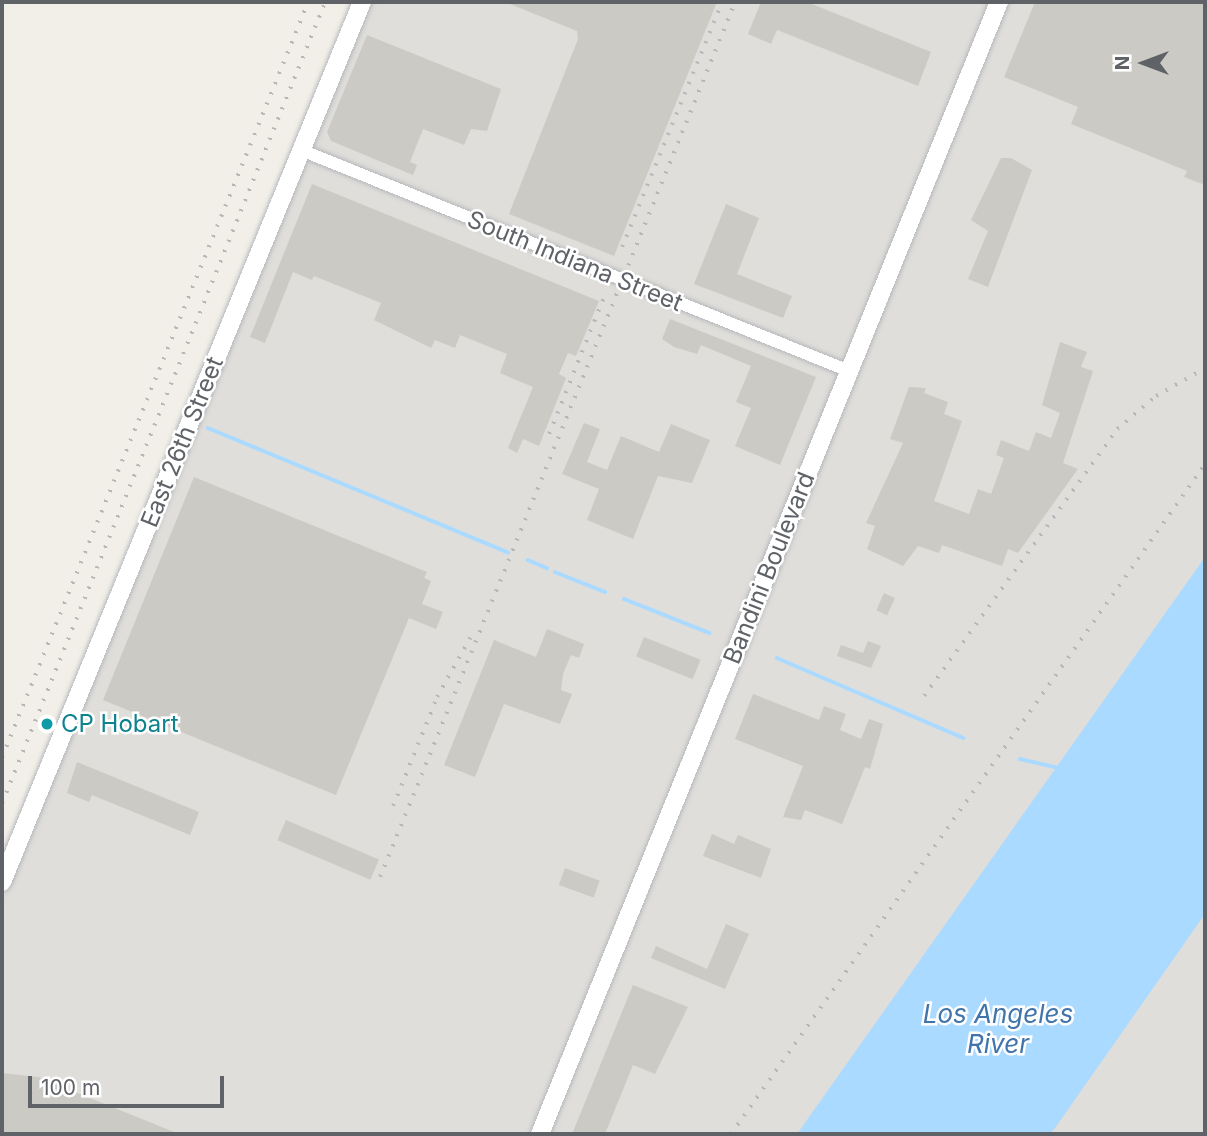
<!DOCTYPE html>
<html>
<head>
<meta charset="utf-8">
<style>
  body { margin:0 }
  #map { position:relative; width:1207px; height:1136px; overflow:hidden; background:#f1efe8; font-family:Inter,sans-serif }
  div>[style] { position:absolute }
  .industrial>* { inset:0; background:#e0deda }
  .water>* { inset:0; background:#aadaff }
  .stream>* { height:3.5px; margin:-1.75px; padding:0 1.75px; transform-origin:1.75px; border-radius:1.75px; background:#aadaff }
  .building>* { inset:0; background:#cccac5; transform-origin:0 0 }
  .roads { filter:drop-shadow(0 0 2px #b5b8bc) drop-shadow(0 0 2px #b5b8bc) }
  .street>* { height:12px; margin:-6px; padding:0 6px; transform-origin:6px; border-radius:6px; background:#fff }
  .secondary>* { height:18px; margin:-9px; padding:0 9px; transform-origin:9px; border-radius:9px; background:#fff }
  .rail>* { height:3.5px; margin-top:-1.75px; transform-origin:0; background:repeating-linear-gradient(90deg,#b6b7b8 0 2px,transparent 0 11px) }
  .dots>* { width:19px; height:19px; translate:-50% -50%; box-sizing:border-box; border:4px solid #fff; border-radius:50% }
  span { translate:-50% -50%; white-space:nowrap; text-align:center; line-height:1.15; -webkit-text-stroke:5px #fff; paint-order:stroke }
  .street-label { font-size:24px; color:#5f6368 }
  .culture-label { font-size:24px; color:#0d838f }
  .left { translate:0 -50%; text-align:left }
  .water-label { font-size:26px; color:#4174aa; font-style:italic }
  .frame { position:absolute; inset:0; border:4px solid #5f6368; pointer-events:none }
  .north { position:absolute; left:1109px; top:28px; width:70px; height:70px; -webkit-text-stroke:5px #fff; paint-order:stroke; rotate:270deg; font-size:19px; font-weight:700; line-height:28px; text-align:center; color:#5f6368 }
  .north::after { content:''; display:block; margin:auto; width:24px; height:32px; background:#5f6368; clip-path:polygon(50% 0,100% 100%,50% 72%,0 100%) }
  .scale { position:absolute; left:28px; top:1076px; width:196px; height:32px; box-sizing:border-box; border:4px solid #5f6368; border-top:0; padding-left:9px; font-size:21px; line-height:24px; white-space:nowrap; color:#5f6368; -webkit-text-stroke:5px #fff; paint-order:stroke }
</style>
</head>
<body>
<div id="map">
  <div class="industrial">
    <i style="clip-path:polygon(362px 2px,1205px 2px,1205px 1134px,2px 1134px,2px 900px)"></i>
  </div>
  <div class="water">
    <i style="clip-path:polygon(1205px 557px,1205px 914px,1055px 1128px,1050px 1134px,797px 1134px)"></i>
  </div>
  <div class="stream">
    <i style="left:208px;top:428px;width:325px;rotate:22.5deg"></i>
    <i style="left:528px;top:560px;width:21px;rotate:23deg"></i>
    <i style="left:555px;top:572px;width:54px;rotate:21.8deg"></i>
    <i style="left:624px;top:599px;width:92px;rotate:21.6deg"></i>
    <i style="left:777px;top:658px;width:203px;rotate:23.2deg"></i>
    <i style="left:1020px;top:759px;width:40px;rotate:13deg"></i>
  </div>
  <div class="building">
    <i style="clip-path:polygon(505px 2px,717px 2px,614px 256px,509px 214px,578px 39px,577px 31px)"></i>
    <i style="clip-path:polygon(761px 2px,807px 2px,931px 52px,918px 86px,777px 30px,771px 44px,748px 34px)"></i>
    <i style="clip-path:polygon(1035px 2px,1205px 2px,1205px 185px,1184px 177px,1187px 171px,1071px 124px,1078px 107px,1004px 77px)"></i>
    <i style="clip-path:polygon(367px 35px,501px 89px,487px 131px,471px 129px,464px 145px,423px 129px,410px 162px,417px 165px,413px 175px,331px 141px,327px 132px)"></i>
    <i style="clip-path:polygon(1001px 158px,1011px 158px,1032px 170px,988px 287px,968px 279px,988px 231px,971px 220px)"></i>
    <i style="clip-path:polygon(312px 184px,599px 301px,576px 356px,568px 353px,559px 374px,566px 378px,539px 446px,523px 439px,517px 453px,508px 448px,533px 387px,500px 373px,507px 354px,460px 335px,455px 348px,435px 340px,431px 348px,374px 320px,381px 303px,314px 276px,312px 280px,293px 272px,265px 343px,250px 337px)"></i>
    <i style="clip-path:polygon(726px 204px,759px 218px,737px 274px,792px 296px,783px 318px,694px 284px)"></i>
    <i style="clip-path:polygon(670px 319px,816px 377px,780px 465px,735px 446px,751px 408px,736px 402px,751px 366px,701px 345px,697px 354px,674px 347px,662px 339px)"></i>
    <i style="clip-path:polygon(1060px 342px,1087px 352px,1081px 367px,1093px 371px,1063px 463px,1078px 469px,1018px 553px,1008px 549px,1002px 566px,942px 545px,939px 553px,918px 546px,903px 566px,867px 549px,875px 526px,866px 523px,903px 443px,890px 439px,909px 387px,926px 388px,924px 393px,948px 402px,944px 414px,962px 421px,934px 501px,969px 514px,978px 489px,991px 494px,1004px 458px,996px 455px,1001px 440px,1029px 451px,1036px 432px,1051px 438px,1060px 413px,1042px 405px)"></i>
    <i style="clip-path:polygon(584px 423px,600px 429px,587px 462px,607px 470px,621px 436px,659px 452px,671px 424px,710px 440px,692px 483px,658px 476px,633px 539px,587px 520px,599px 489px,562px 474px)"></i>
    <i style="clip-path:polygon(194px 477px,427px 572px,424px 578px,431px 581px,422px 604px,443px 612px,436px 629px,409px 618px,336px 795px,103px 700px)"></i>
    <i style="left:884px;top:593px;width:12px;height:19px;rotate:24deg"></i>
    <i style="clip-path:polygon(547px 629px,584px 644px,579px 658px,571px 655px,563px 674px,561px 690px,572px 694px,560px 724px,504px 704px,475px 777px,444px 765px,494px 640px,536px 657px)"></i>
    <i style="left:644px;top:637px;width:61px;height:21px;rotate:22deg"></i>
    <i style="clip-path:polygon(868px 641px,881px 646px,871px 668px,837px 656px,841px 645px,863px 653px)"></i>
    <i style="clip-path:polygon(753px 694px,819px 720px,824px 706px,846px 714px,840px 730px,861px 739px,869px 719px,883px 724px,870px 769px,865px 767px,842px 824px,805px 810px,801px 820px,783px 817px,803px 766px,735px 739px)"></i>
    <i style="clip-path:polygon(77px 762px,199px 812px,190px 835px,92px 795px,89px 802px,67px 793px)"></i>
    <i style="left:286px;top:820px;width:101px;height:22px;rotate:23deg"></i>
    <i style="clip-path:polygon(712px 834px,734px 844px,738px 835px,771px 849px,761px 878px,703px 856px)"></i>
    <i style="left:565px;top:868px;width:37px;height:18px;rotate:20deg"></i>
    <i style="clip-path:polygon(726px 924px,749px 934px,725px 989px,651px 958px,656px 946px,707px 969px)"></i>
    <i style="clip-path:polygon(633px 985px,688px 1007px,655px 1074px,633px 1065px,605px 1134px,572px 1134px)"></i>
    <i style="clip-path:polygon(2px 1073px,38px 1077px,179px 1134px,2px 1134px)"></i>
  </div>
  <div class="roads">
    <div class="street">
      <i style="left:301px;top:150px;width:591px;rotate:21.96deg"></i>
    </div>
    <div class="secondary">
      <i style="left:2px;top:882px;width:951px;rotate:-67.75deg"></i>
      <i style="left:540px;top:1134px;width:1222px;rotate:-67.93deg"></i>
    </div>
  </div>
  <div class="rail">
    <i style="left:622px;top:247px;width:265px;rotate:-67.8deg"></i>
    <i style="left:549px;top:434px;width:151px;rotate:-68.2deg"></i>
    <i style="left:924px;top:696px;width:329px;rotate:-54.1deg"></i>
    <i style="left:1117px;top:429px;width:51px;rotate:-40.2deg"></i>
    <i style="left:1156px;top:396px;width:56px;rotate:-29.7deg"></i>
    <i style="left:2px;top:757px;width:815px;rotate:-67.94deg"></i>
    <i style="left:2px;top:803px;width:864px;rotate:-68.04deg"></i>
    <i style="left:393px;top:806px;width:118px;rotate:-68deg"></i>
    <i style="left:437px;top:697px;width:68px;rotate:-60.8deg"></i>
    <i style="left:380px;top:877px;width:944px;rotate:-67.92deg"></i>
    <i style="left:731px;top:1134px;width:821px;rotate:-54.72deg"></i>
  </div>
  <div class="dots">
    <i style="left:47px;top:724px;background:#0f9aa8"></i>
  </div>
  <div class="street-label">
    <span style="left:575px;top:261px;rotate:22deg">South Indiana Street</span>
    <span style="left:182px;top:442px;rotate:-68deg">East 26th Street</span>
    <span style="left:769px;top:568px;rotate:-68deg">Bandini Boulevard</span>
  </div>
  <div class="culture-label">
    <span class="left" style="left:61px;top:724px">CP Hobart</span>
  </div>
  <div class="water-label">
    <span style="left:998px;top:1029px">Los Angeles<br>River</span>
  </div>
  <div class="frame"></div>
  <div class="north">N</div>
  <div class="scale">100 m</div>
</div>
</body>
</html>
